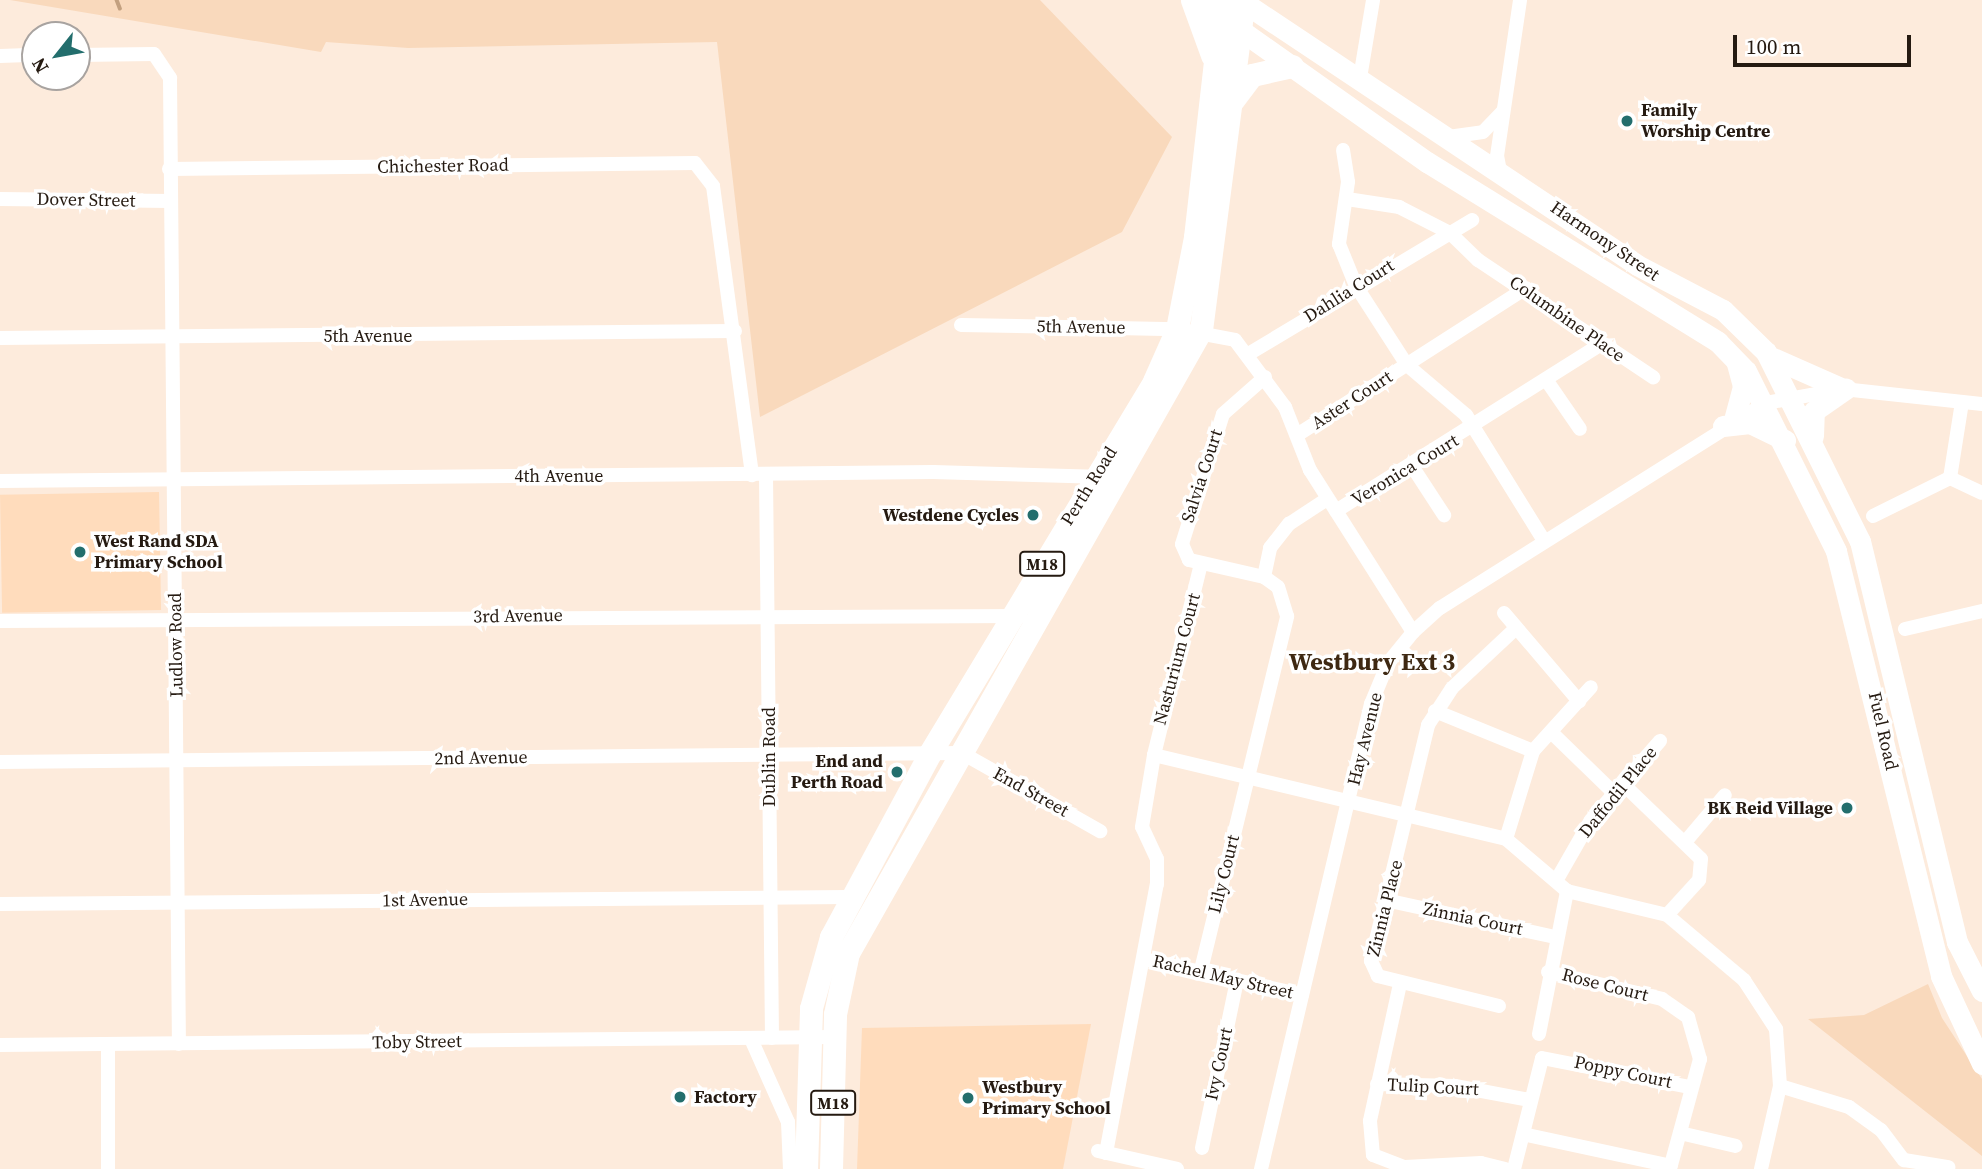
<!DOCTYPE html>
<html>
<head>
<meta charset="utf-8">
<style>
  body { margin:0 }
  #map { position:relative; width:1982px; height:1169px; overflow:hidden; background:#fdebdc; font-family:"Source Serif 4",serif }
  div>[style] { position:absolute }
  .built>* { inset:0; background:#ffdcbc; transform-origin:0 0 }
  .green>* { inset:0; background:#f9d9bc }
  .stream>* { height:3.5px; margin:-1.75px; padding:0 1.75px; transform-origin:1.75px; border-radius:1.75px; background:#c3a07f }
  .street>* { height:14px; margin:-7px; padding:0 7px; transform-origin:7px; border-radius:7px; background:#fff }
  .secondary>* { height:21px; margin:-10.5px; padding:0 10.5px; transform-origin:10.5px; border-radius:10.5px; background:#fff }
  .primary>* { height:23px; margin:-11.5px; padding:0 11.5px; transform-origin:11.5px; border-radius:11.5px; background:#fff }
  .dots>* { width:19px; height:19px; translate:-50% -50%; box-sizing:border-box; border:4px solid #fff; border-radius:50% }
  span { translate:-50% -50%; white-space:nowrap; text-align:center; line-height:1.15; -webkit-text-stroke:7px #fff; paint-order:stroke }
  .shield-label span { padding:2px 5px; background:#fff; border:2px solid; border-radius:5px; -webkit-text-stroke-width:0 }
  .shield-label { font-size:16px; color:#251a11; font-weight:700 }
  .poi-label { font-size:18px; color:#251a11; font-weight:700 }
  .left { translate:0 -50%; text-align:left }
  .right { translate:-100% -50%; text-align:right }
  .street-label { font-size:18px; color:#251a11 }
  .district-label { font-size:24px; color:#3e2812; font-weight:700 }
  .north { position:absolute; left:21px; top:21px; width:70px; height:70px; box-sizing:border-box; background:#fff; border:2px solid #a8a3a0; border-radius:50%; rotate:239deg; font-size:19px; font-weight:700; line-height:28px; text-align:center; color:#251a11 }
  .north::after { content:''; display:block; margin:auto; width:24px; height:32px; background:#236e6d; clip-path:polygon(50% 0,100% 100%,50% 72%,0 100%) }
  .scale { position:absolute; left:1733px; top:35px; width:178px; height:32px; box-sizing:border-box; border:4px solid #251a11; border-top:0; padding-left:9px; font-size:21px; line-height:24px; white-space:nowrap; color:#251a11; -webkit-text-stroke:5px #fff; paint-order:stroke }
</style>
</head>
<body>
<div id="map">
  <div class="built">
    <i style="left:159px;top:492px;width:118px;height:159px;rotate:89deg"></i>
    <i style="clip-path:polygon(1091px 1024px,1063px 1169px,857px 1169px,862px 1028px)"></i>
  </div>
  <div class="green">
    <i style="clip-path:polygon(10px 0,1040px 0,1172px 137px,1122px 232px,760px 417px,717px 42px,408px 48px,326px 42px,321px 52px)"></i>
    <i style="clip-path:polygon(1928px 984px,1942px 1018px,1982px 1079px,1982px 1156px,1808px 1019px,1864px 1015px)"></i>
  </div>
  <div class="stream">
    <i style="left:117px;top:0;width:9px;rotate:69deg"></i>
  </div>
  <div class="street">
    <i style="left:77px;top:55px;width:77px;rotate:-0.7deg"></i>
    <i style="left:154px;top:54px;width:29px;rotate:56deg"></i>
    <i style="left:170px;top:78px;width:966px;rotate:89.47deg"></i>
    <i style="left:0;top:56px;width:35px;rotate:-2deg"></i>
    <i style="left:1360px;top:78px;width:79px;rotate:-80.5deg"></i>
    <i style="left:1448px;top:137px;width:35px;rotate:-8deg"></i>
    <i style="left:1483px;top:132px;width:29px;rotate:-46deg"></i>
    <i style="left:1343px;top:150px;width:32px;rotate:81deg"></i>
    <i style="left:1348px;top:182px;width:63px;rotate:98.3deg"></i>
    <i style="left:1339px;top:244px;width:45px;rotate:68deg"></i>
    <i style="left:1356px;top:286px;width:94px;rotate:57.2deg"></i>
    <i style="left:1407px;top:365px;width:77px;rotate:40.3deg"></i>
    <i style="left:1466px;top:415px;width:148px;rotate:58.2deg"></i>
    <i style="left:169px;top:169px;width:526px;rotate:-0.65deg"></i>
    <i style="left:695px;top:163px;width:29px;rotate:52deg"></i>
    <i style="left:713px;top:186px;width:292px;rotate:82.3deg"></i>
    <i style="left:1500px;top:171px;width:15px;rotate:-101deg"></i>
    <i style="left:1497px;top:156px;width:158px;rotate:-81.6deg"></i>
    <i style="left:0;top:199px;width:171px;rotate:0.7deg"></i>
    <i style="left:1347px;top:199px;width:53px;rotate:8.7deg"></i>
    <i style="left:1399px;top:207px;width:57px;rotate:27deg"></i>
    <i style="left:1450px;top:233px;width:39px;rotate:44deg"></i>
    <i style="left:1478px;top:260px;width:211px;rotate:33.8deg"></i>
    <i style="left:961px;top:325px;width:216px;rotate:1.1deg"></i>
    <i style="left:1177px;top:329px;width:59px;rotate:10.7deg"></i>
    <i style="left:1235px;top:340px;width:84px;rotate:53.3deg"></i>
    <i style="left:1285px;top:407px;width:68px;rotate:68.4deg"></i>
    <i style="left:1310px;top:470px;width:192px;rotate:57.6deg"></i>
    <i style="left:0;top:338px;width:735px;rotate:-0.55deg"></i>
    <i style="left:1250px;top:353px;width:259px;rotate:-30.9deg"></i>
    <i style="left:1547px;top:381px;width:58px;rotate:55.5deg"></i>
    <i style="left:1297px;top:435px;width:272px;rotate:-32.7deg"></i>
    <i style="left:1412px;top:466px;width:59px;rotate:56.9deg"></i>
    <i style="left:766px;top:475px;width:563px;rotate:89.39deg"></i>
    <i style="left:1950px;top:478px;width:35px;rotate:25deg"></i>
    <i style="left:0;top:481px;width:933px;rotate:-0.55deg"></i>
    <i style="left:933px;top:472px;width:171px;rotate:1.7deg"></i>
    <i style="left:1336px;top:511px;width:313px;rotate:-32.2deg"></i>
    <i style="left:1873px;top:516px;width:86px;rotate:-26.3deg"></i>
    <i style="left:1950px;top:478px;width:77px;rotate:-81deg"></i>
    <i style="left:1264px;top:577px;width:77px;rotate:-167.2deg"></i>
    <i style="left:1189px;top:560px;width:17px;rotate:-114deg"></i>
    <i style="left:1182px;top:544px;width:136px;rotate:-72.5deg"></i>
    <i style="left:1223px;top:414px;width:56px;rotate:-41.4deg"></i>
    <i style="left:1504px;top:613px;width:116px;rotate:49.6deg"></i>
    <i style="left:0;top:621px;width:1020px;rotate:-0.28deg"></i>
    <i style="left:1905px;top:629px;width:79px;rotate:-13.2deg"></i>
    <i style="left:1435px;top:711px;width:106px;rotate:22.2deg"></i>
    <i style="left:1551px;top:732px;width:88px;rotate:44.1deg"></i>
    <i style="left:1154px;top:755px;width:362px;rotate:13.4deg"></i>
    <i style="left:1506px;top:839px;width:80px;rotate:40.4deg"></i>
    <i style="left:1567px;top:891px;width:103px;rotate:13.5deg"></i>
    <i style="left:1667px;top:915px;width:101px;rotate:40.2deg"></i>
    <i style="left:1744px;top:980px;width:59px;rotate:56.9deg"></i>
    <i style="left:1776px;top:1029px;width:57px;rotate:86deg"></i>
    <i style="left:1780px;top:1086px;width:85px;rotate:102.9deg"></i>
    <i style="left:0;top:762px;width:962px;rotate:-0.54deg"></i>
    <i style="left:962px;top:753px;width:159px;rotate:29.5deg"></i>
    <i style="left:1623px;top:784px;width:108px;rotate:43.9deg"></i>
    <i style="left:1701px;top:859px;width:21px;rotate:95deg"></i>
    <i style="left:1699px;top:880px;width:47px;rotate:132.4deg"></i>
    <i style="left:1506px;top:839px;width:92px;rotate:-72.9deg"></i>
    <i style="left:1533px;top:751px;width:86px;rotate:-47.8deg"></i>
    <i style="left:1686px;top:841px;width:60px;rotate:-49.7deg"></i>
    <i style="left:1556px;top:881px;width:70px;rotate:-60.2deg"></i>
    <i style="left:1591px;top:820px;width:105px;rotate:-48.9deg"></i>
    <i style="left:1390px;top:901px;width:169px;rotate:12.3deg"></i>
    <i style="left:0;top:904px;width:849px;rotate:-0.47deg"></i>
    <i style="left:1144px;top:959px;width:162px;rotate:12.8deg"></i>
    <i style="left:1201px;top:970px;width:364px;rotate:-76.3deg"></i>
    <i style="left:1287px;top:616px;width:30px;rotate:-107deg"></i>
    <i style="left:1278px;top:587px;width:17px;rotate:-144deg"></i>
    <i style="left:1264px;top:577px;width:30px;rotate:-78deg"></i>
    <i style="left:1270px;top:548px;width:31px;rotate:-52deg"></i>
    <i style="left:1289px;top:524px;width:45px;rotate:-33.3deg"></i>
    <i style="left:1548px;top:972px;width:117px;rotate:13.3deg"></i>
    <i style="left:1662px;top:999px;width:32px;rotate:35deg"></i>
    <i style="left:1688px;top:1017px;width:44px;rotate:74.1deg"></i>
    <i style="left:1700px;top:1059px;width:114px;rotate:105.3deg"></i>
    <i style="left:1400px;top:984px;width:140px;rotate:102.4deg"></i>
    <i style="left:1370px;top:1121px;width:34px;rotate:85deg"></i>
    <i style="left:1373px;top:1155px;width:34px;rotate:21deg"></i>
    <i style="left:1405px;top:1167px;width:76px;rotate:-3deg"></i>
    <i style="left:1481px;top:1163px;width:25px;rotate:14deg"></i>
    <i style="left:1499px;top:1006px;width:125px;rotate:-166.1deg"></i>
    <i style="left:1378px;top:976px;width:17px;rotate:-115deg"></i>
    <i style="left:1371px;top:961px;width:243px;rotate:-76.4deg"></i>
    <i style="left:1428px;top:725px;width:44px;rotate:-57deg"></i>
    <i style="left:1452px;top:688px;width:85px;rotate:-43.1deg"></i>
    <i style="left:1539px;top:1034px;width:146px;rotate:-78.9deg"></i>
    <i style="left:751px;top:1039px;width:91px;rotate:66deg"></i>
    <i style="left:788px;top:1122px;width:47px;rotate:87.6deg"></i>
    <i style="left:0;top:1045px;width:834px;rotate:-0.55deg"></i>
    <i style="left:1377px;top:1084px;width:78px;rotate:1.5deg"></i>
    <i style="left:1455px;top:1086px;width:76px;rotate:10.6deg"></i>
    <i style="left:1780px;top:1086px;width:72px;rotate:16.9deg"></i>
    <i style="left:1849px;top:1107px;width:39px;rotate:36deg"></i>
    <i style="left:1881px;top:1130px;width:38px;rotate:53deg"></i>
    <i style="left:1904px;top:1160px;width:45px;rotate:9deg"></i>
    <i style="left:1680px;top:1133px;width:57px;rotate:13.1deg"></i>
    <i style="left:1523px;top:1134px;width:151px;rotate:12.2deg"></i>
    <i style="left:1202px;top:1148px;width:172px;rotate:-78.2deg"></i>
    <i style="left:1098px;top:1151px;width:81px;rotate:12.8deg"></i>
    <i style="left:1106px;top:1153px;width:274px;rotate:-79.3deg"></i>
    <i style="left:1157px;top:884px;width:25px;rotate:-90deg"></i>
    <i style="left:1157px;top:859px;width:35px;rotate:-115deg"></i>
    <i style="left:1142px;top:827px;width:73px;rotate:-80.5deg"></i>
    <i style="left:1154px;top:755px;width:197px;rotate:-76.2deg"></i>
    <i style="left:108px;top:1169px;width:124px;rotate:-90deg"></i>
    <i style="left:1261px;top:1169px;width:478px;rotate:-76.7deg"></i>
    <i style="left:1371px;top:704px;width:44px;rotate:-67.5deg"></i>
    <i style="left:1388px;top:663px;width:40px;rotate:-51deg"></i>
    <i style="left:1413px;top:632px;width:36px;rotate:-42deg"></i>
    <i style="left:1440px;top:608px;width:385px;rotate:-32.2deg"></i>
    <i style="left:1766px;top:403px;width:78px;rotate:-10.3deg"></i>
    <i style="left:1843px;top:389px;width:140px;rotate:6.2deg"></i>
    <i style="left:1514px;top:1169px;width:114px;rotate:-75.8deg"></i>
    <i style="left:1542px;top:1058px;width:151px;rotate:11.1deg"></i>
  </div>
  <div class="secondary">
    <i style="left:1198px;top:0;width:281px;rotate:35.3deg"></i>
    <i style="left:1427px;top:162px;width:342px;rotate:31.7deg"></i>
    <i style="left:1718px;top:342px;width:40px;rotate:46deg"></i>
    <i style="left:1746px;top:371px;width:201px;rotate:63.4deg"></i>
    <i style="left:1836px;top:551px;width:438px;rotate:76.1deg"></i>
    <i style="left:1941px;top:976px;width:97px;rotate:65deg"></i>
    <i style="left:1240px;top:0;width:477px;rotate:33.7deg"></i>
    <i style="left:1637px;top:265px;width:97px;rotate:27.6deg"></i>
    <i style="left:1723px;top:310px;width:60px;rotate:44.3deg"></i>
    <i style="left:1766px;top:352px;width:211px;rotate:63.6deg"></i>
    <i style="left:1860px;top:541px;width:413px;rotate:76.4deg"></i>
    <i style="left:1957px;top:942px;width:55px;rotate:63deg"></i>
    <i style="left:1773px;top:358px;width:77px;rotate:23.9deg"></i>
    <i style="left:1734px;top:420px;width:35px;rotate:-75deg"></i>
    <i style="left:1743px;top:386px;width:23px;rotate:-105deg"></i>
    <i style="left:1723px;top:426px;width:27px;rotate:-6deg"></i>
    <i style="left:1750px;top:423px;width:39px;rotate:26deg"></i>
    <i style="left:1813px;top:436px;width:25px;rotate:-88deg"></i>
    <i style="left:1814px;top:411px;width:39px;rotate:-35deg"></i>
  </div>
  <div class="primary">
    <i style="left:1192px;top:0;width:59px;rotate:70deg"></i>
    <i style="left:1233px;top:100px;width:31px;rotate:-53deg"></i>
    <i style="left:1252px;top:75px;width:41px;rotate:-12.7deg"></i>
    <i style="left:806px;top:1169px;width:161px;rotate:-88.2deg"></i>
    <i style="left:811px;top:1008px;width:74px;rotate:-74.3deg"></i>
    <i style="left:831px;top:937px;width:209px;rotate:-61.7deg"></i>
    <i style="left:930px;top:753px;width:434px;rotate:-58.9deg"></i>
    <i style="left:1154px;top:381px;width:57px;rotate:-66.1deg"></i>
    <i style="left:1177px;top:329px;width:94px;rotate:-78.9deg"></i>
    <i style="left:1195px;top:237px;width:239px;rotate:-83.5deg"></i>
    <i style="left:831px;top:1169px;width:155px;rotate:-88.5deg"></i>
    <i style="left:835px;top:1014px;width:62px;rotate:-78deg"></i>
    <i style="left:848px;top:953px;width:716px;rotate:-60.46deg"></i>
    <i style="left:1201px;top:330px;width:333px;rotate:-82.6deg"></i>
  </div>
  <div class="dots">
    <i style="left:1627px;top:121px;background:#236e6d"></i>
    <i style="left:1033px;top:515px;background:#236e6d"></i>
    <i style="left:80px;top:552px;background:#236e6d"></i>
    <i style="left:897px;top:772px;background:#236e6d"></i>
    <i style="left:1847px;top:808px;background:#236e6d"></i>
    <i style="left:680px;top:1097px;background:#236e6d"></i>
    <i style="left:968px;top:1098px;background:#236e6d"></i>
  </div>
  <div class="shield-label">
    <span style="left:1042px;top:564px">M18</span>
    <span style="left:833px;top:1103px">M18</span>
  </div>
  <div class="poi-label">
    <span class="left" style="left:1641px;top:121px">Family<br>Worship Centre</span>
    <span class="right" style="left:1019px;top:515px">Westdene Cycles</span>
    <span class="left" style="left:94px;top:552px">West Rand SDA<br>Primary School</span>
    <span class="right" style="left:883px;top:772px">End and<br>Perth Road</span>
    <span class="right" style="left:1833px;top:808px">BK Reid Village</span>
    <span class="left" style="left:982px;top:1098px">Westbury<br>Primary School</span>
    <span class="left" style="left:694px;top:1097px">Factory</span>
  </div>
  <div class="street-label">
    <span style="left:443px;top:166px;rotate:-1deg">Chichester Road</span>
    <span style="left:86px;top:200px;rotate:1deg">Dover Street</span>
    <span style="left:1605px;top:241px;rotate:34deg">Harmony Street</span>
    <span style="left:1349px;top:291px;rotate:-32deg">Dahlia Court</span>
    <span style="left:1567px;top:319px;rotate:35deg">Columbine Place</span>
    <span style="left:1081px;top:327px;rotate:1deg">5th Avenue</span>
    <span style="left:368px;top:336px">5th Avenue</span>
    <span style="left:1352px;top:400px;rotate:-33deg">Aster Court</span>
    <span style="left:1405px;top:470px;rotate:-31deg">Veronica Court</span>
    <span style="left:559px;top:476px">4th Avenue</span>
    <span style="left:1202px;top:476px;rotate:-72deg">Salvia Court</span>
    <span style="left:1089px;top:486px;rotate:-58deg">Perth Road</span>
    <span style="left:518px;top:616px;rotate:-1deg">3rd Avenue</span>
    <span style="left:176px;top:645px;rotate:-91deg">Ludlow Road</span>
    <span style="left:1177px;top:659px;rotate:-75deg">Nasturium Court</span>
    <span style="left:1883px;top:731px;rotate:77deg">Fuel Road</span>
    <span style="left:1365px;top:739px;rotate:-76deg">Hay Avenue</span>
    <span style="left:769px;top:757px;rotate:-90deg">Dublin Road</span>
    <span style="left:481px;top:758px;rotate:-1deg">2nd Avenue</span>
    <span style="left:1031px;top:792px;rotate:29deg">End Street</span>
    <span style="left:1618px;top:792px;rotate:-51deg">Daffodil Place</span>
    <span style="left:1224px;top:874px;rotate:-76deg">Lily Court</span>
    <span style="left:425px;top:900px;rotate:-1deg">1st Avenue</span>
    <span style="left:1385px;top:908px;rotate:-76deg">Zinnia Place</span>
    <span style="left:1473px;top:919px;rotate:12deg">Zinnia Court</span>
    <span style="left:1223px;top:977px;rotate:13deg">Rachel May Street</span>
    <span style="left:1605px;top:985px;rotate:14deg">Rose Court</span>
    <span style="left:417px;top:1042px;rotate:-1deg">Toby Street</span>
    <span style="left:1219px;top:1064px;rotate:-78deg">Ivy Court</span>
    <span style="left:1623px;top:1072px;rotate:12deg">Poppy Court</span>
    <span style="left:1433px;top:1087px;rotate:3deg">Tulip Court</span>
  </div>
  <div class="district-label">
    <span style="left:1372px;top:662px">Westbury Ext 3</span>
  </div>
  <div class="north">N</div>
  <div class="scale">100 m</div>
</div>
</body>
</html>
